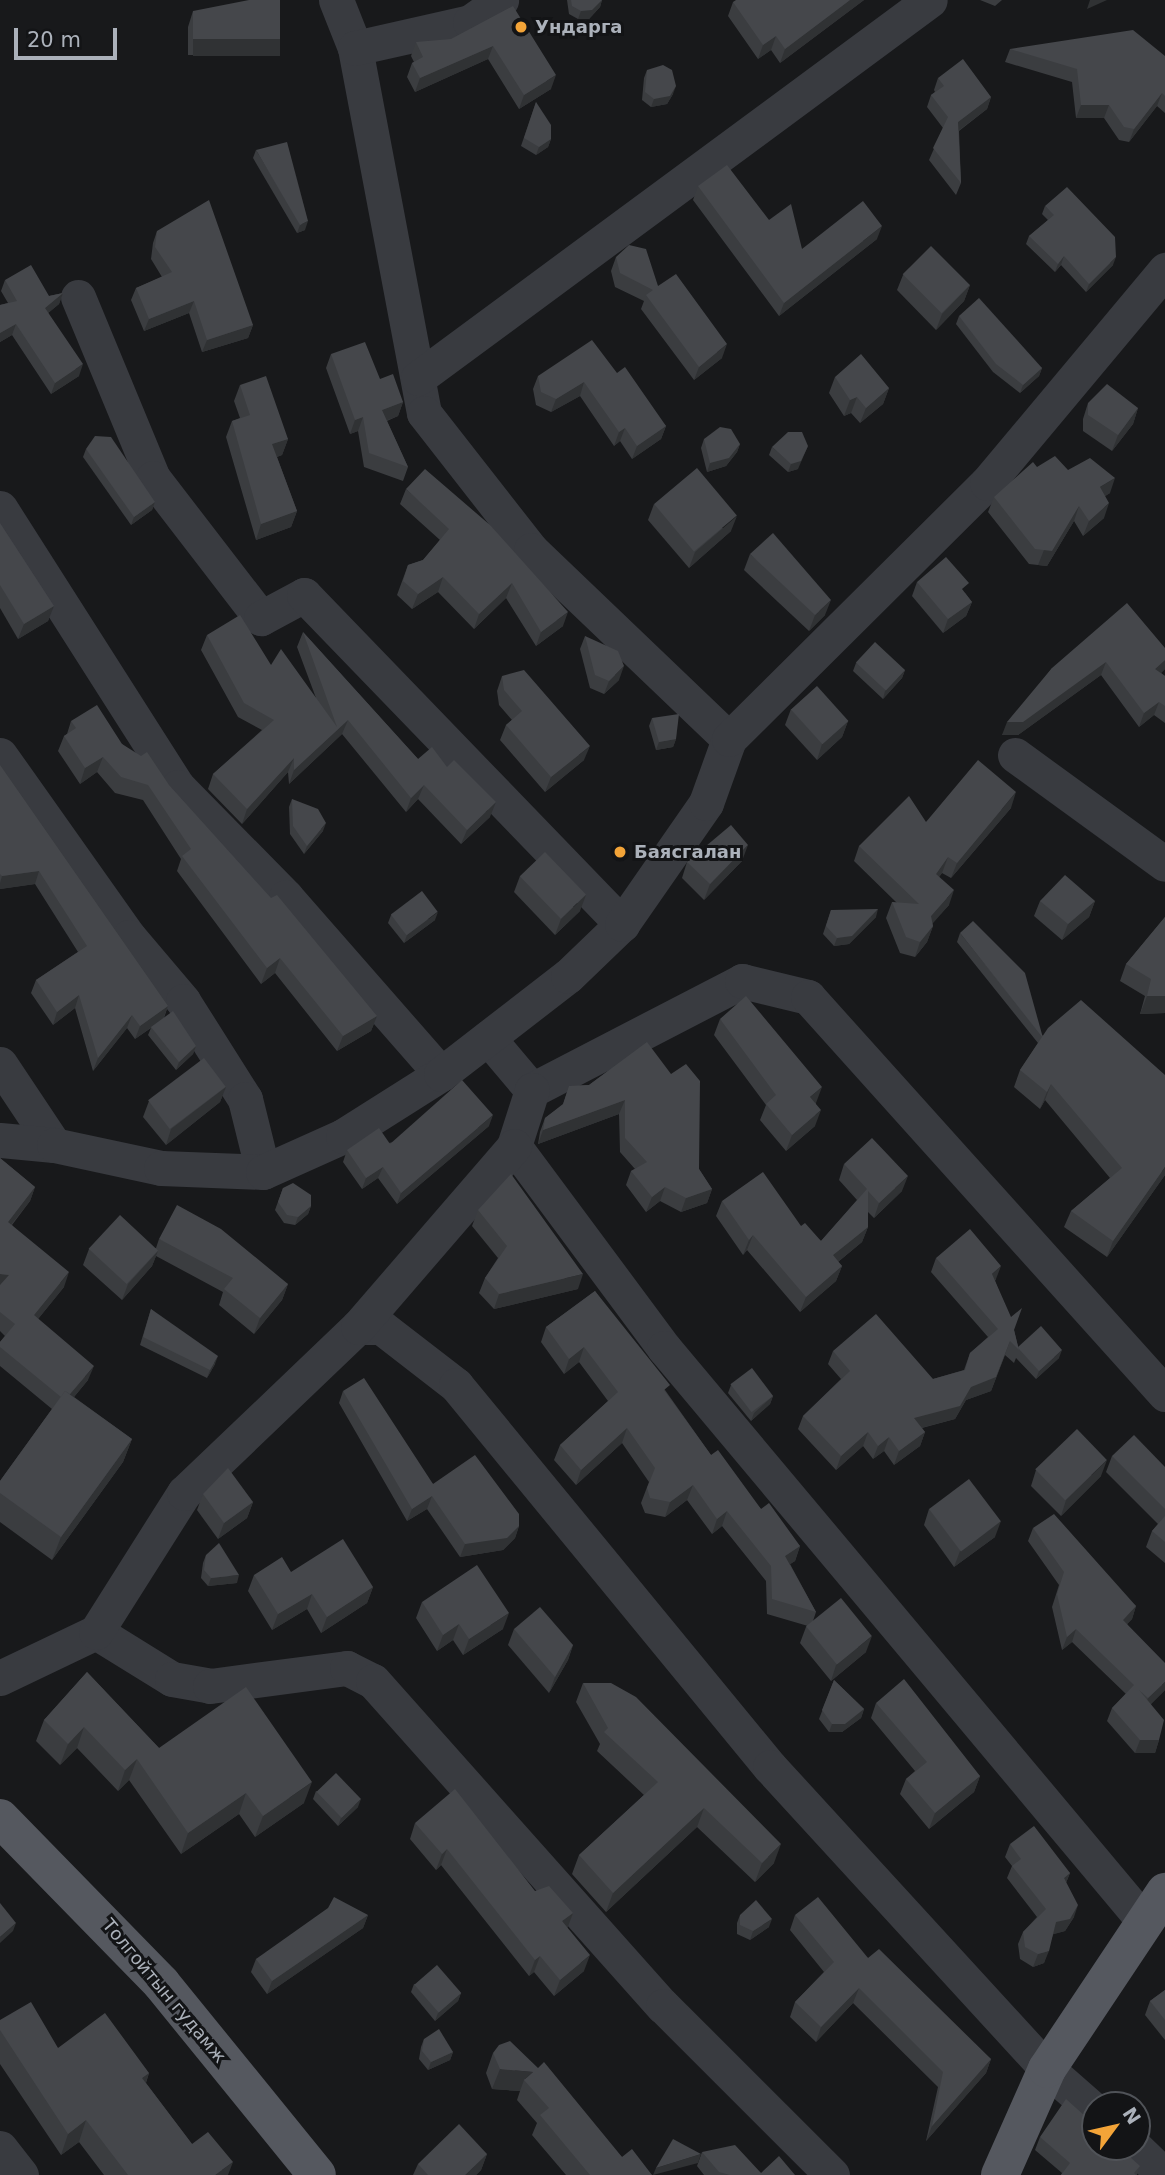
<!DOCTYPE html>
<html>
<head>
<meta charset="utf-8">
<style>
  body { margin:0 }
  #map { position:relative; width:1165px; height:2175px; overflow:hidden; background:#18191b; font-family:"DejaVu Sans",sans-serif }
  div>[style] { position:absolute }
  .minor>* { height:35px; margin:-17.5px; padding:0 17.5px; transform-origin:17.5px; border-radius:17.5px; background:#393b40 }
  .major>* { height:38px; margin:-19px; padding:0 19px; transform-origin:19px; border-radius:19px; background:#55585f }
  .wall>* { inset:0; background:#3b3d40 }
  .shaded-wall>* { inset:0; background:#303234; transform-origin:0 0 }
  .building>* { inset:0; background:#45474b; transform-origin:0 0 }
  .dots>* { width:19px; height:19px; translate:-50% -50%; box-sizing:border-box; border:4px solid #131416; border-radius:50% }
  span { translate:-50% -50%; white-space:nowrap; text-align:center; line-height:1.15; -webkit-text-stroke:6px #131416; paint-order:stroke }
  .poi-label { font-size:18px; color:#abb1ba; font-weight:700 }
  .left { translate:0 -50%; text-align:left }
  .street-label { font-size:18px; color:#abb1ba }
  .north { position:absolute; left:1081px; top:2091px; width:70px; height:70px; box-sizing:border-box; background:#131416; border:2px solid #505358; border-radius:50%; rotate:57deg; font-size:19px; font-weight:700; line-height:28px; text-align:center; color:#abb1ba }
  .north::after { content:''; display:block; margin:auto; width:24px; height:32px; background:#f3a438; clip-path:polygon(50% 0,100% 100%,50% 72%,0 100%) }
  .scale { position:absolute; left:14px; top:28px; width:103px; height:32px; box-sizing:border-box; border:4px solid #abb1ba; border-top:0; padding-left:9px; font-size:21px; line-height:24px; white-space:nowrap; color:#abb1ba; -webkit-text-stroke:5px #131416; paint-order:stroke }
</style>
</head>
<body>
<div id="map">
  <div class="minor">
    <i style="left:336px;top:0;width:52px;rotate:68.4deg"></i>
    <i style="left:355px;top:48px;width:371px;rotate:79.3deg"></i>
    <i style="left:424px;top:413px;width:174px;rotate:52deg"></i>
    <i style="left:531px;top:550px;width:274px;rotate:43.7deg"></i>
    <i style="left:355px;top:48px;width:118px;rotate:-12.7deg"></i>
    <i style="left:470px;top:22px;width:38px;rotate:-35deg"></i>
    <i style="left:78px;top:297px;width:196px;rotate:67.5deg"></i>
    <i style="left:153px;top:478px;width:177px;rotate:52.4deg"></i>
    <i style="left:261px;top:618px;width:49px;rotate:-28.1deg"></i>
    <i style="left:304px;top:595px;width:458px;rotate:46deg"></i>
    <i style="left:418px;top:378px;width:636px;rotate:-36.44deg"></i>
    <i style="left:0;top:508px;width:331px;rotate:57.5deg"></i>
    <i style="left:178px;top:787px;width:154px;rotate:45.5deg"></i>
    <i style="left:286px;top:897px;width:235px;rotate:48.8deg"></i>
    <i style="left:0;top:755px;width:223px;rotate:54.7deg"></i>
    <i style="left:129px;top:937px;width:84px;rotate:49.8deg"></i>
    <i style="left:183px;top:1001px;width:116px;rotate:57.7deg"></i>
    <i style="left:245px;top:1099px;width:75px;rotate:76.1deg"></i>
    <i style="left:1015px;top:755px;width:185px;rotate:36deg"></i>
    <i style="left:488px;top:1038px;width:68px;rotate:49.8deg"></i>
    <i style="left:532px;top:1090px;width:237px;rotate:-27.4deg"></i>
    <i style="left:742px;top:981px;width:68px;rotate:13.6deg"></i>
    <i style="left:808px;top:997px;width:534px;rotate:48.04deg"></i>
    <i style="left:0;top:1064px;width:97px;rotate:56.3deg"></i>
    <i style="left:532px;top:1090px;width:59px;rotate:107.8deg"></i>
    <i style="left:514px;top:1146px;width:252px;rotate:53.4deg"></i>
    <i style="left:664px;top:1348px;width:747px;rotate:50.05deg"></i>
    <i style="left:0;top:1140px;width:54px;rotate:5.3deg"></i>
    <i style="left:54px;top:1145px;width:109px;rotate:12.1deg"></i>
    <i style="left:161px;top:1168px;width:102px;rotate:2.2deg"></i>
    <i style="left:263px;top:1172px;width:88px;rotate:-24.2deg"></i>
    <i style="left:343px;top:1136px;width:116px;rotate:-32.3deg"></i>
    <i style="left:441px;top:1074px;width:160px;rotate:-37.7deg"></i>
    <i style="left:568px;top:976px;width:75px;rotate:-43.9deg"></i>
    <i style="left:622px;top:924px;width:147px;rotate:-55.2deg"></i>
    <i style="left:706px;top:803px;width:68px;rotate:-70.2deg"></i>
    <i style="left:729px;top:739px;width:363px;rotate:-44.8deg"></i>
    <i style="left:987px;top:483px;width:278px;rotate:-50.1deg"></i>
    <i style="left:358px;top:1327px;width:23px"></i>
    <i style="left:381px;top:1327px;width:95px;rotate:37.7deg"></i>
    <i style="left:456px;top:1385px;width:494px;rotate:50.6deg"></i>
    <i style="left:770px;top:1767px;width:410px;rotate:47.5deg"></i>
    <i style="left:1047px;top:2069px;width:64px;rotate:41.2deg"></i>
    <i style="left:96px;top:1632px;width:89px;rotate:31.7deg"></i>
    <i style="left:172px;top:1679px;width:39px;rotate:10deg"></i>
    <i style="left:210px;top:1686px;width:138px;rotate:-7.5deg"></i>
    <i style="left:347px;top:1668px;width:29px;rotate:27deg"></i>
    <i style="left:373px;top:1681px;width:436px;rotate:48.3deg"></i>
    <i style="left:663px;top:2006px;width:239px;rotate:45deg"></i>
    <i style="left:0;top:1678px;width:106px;rotate:-25.6deg"></i>
    <i style="left:96px;top:1632px;width:165px;rotate:-57.7deg"></i>
    <i style="left:184px;top:1493px;width:240px;rotate:-43.7deg"></i>
    <i style="left:358px;top:1327px;width:239px;rotate:-49.2deg"></i>
    <i style="left:1135px;top:2147px;width:40px;rotate:44deg"></i>
    <i style="left:0;top:2148px;width:34px;rotate:52deg"></i>
  </div>
  <div class="major">
    <i style="left:0;top:1818px;width:231px;rotate:45.7deg"></i>
    <i style="left:161px;top:1983px;width:247px;rotate:50.9deg"></i>
    <i style="left:1000px;top:2175px;width:116px;rotate:-66.1deg"></i>
    <i style="left:1047px;top:2069px;width:213px;rotate:-56.3deg"></i>
  </div>
  <div class="wall">
    <i style="clip-path:polygon(567px 0,602px 0,600px 7px,589px 19px,578px 19px,569px 14px)"></i>
    <i style="clip-path:polygon(864px 0,780px 63px,771px 50px,758px 59px,728px 16px,733px 2px)"></i>
    <i style="clip-path:polygon(980px 0,1002px 0,995px 6px)"></i>
    <i style="clip-path:polygon(513px 6px,551px 89px,519px 109px,488px 59px,415px 92px,407px 77px,412px 63px,414px 62px,411px 56px,416px 42px,451px 39px)"></i>
    <i style="clip-path:polygon(193px 11px,275px 55px,188px 55px,188px 27px)"></i>
    <i style="clip-path:polygon(1010px 49px,1165px 56px,1165px 113px,1157px 106px,1129px 142px,1119px 140px,1104px 118px,1076px 118px,1072px 82px,1005px 62px)"></i>
    <i style="clip-path:polygon(647px 70px,673px 94px,667px 104px,651px 107px,642px 100px,644px 78px)"></i>
    <i style="clip-path:polygon(938px 78px,991px 97px,987px 109px,959px 131px,961px 183px,956px 195px,929px 160px,943px 128px,927px 107px,931px 95px,935px 92px,934px 90px)"></i>
    <i style="clip-path:polygon(536px 102px,551px 139px,548px 147px,536px 155px,521px 146px)"></i>
    <i style="clip-path:polygon(256px 150px,305px 230px,297px 233px,253px 158px)"></i>
    <i style="clip-path:polygon(698px 186px,769px 220px,802px 249px,877px 239px,779px 316px,693px 200px)"></i>
    <i style="clip-path:polygon(1045px 206px,1113px 265px,1086px 292px,1061px 265px,1055px 272px,1026px 244px,1029px 236px,1048px 220px,1042px 214px)"></i>
    <i style="clip-path:polygon(157px 231px,253px 325px,248px 338px,202px 352px,189px 313px,144px 331px,131px 300px,136px 288px,162px 277px,151px 259px,153px 243px)"></i>
    <i style="clip-path:polygon(616px 257px,658px 286px,722px 358px,694px 380px,641px 309px,644px 301px,615px 287px,611px 271px)"></i>
    <i style="clip-path:polygon(903px 275px,970px 285px,964px 301px,936px 330px,897px 290px)"></i>
    <i style="clip-path:polygon(5px 280px,49px 296px,63px 293px,59px 304px,48px 313px,79px 376px,51px 394px,12px 335px,0 342px,0 305px,8px 303px,1px 291px)"></i>
    <i style="clip-path:polygon(959px 316px,1042px 368px,1039px 376px,1020px 393px,993px 372px,956px 324px)"></i>
    <i style="clip-path:polygon(331px 354px,380px 379px,403px 402px,398px 416px,387px 421px,408px 467px,403px 481px,364px 467px,358px 431px,350px 434px,326px 368px)"></i>
    <i style="clip-path:polygon(617px 373px,666px 426px,661px 439px,632px 459px,620px 441px,614px 446px,580px 396px,551px 412px,536px 405px,533px 389px,538px 376px)"></i>
    <i style="clip-path:polygon(835px 377px,889px 388px,883px 404px,860px 423px,851px 413px,844px 416px,829px 393px)"></i>
    <i style="clip-path:polygon(240px 385px,288px 439px,282px 455px,277px 457px,297px 511px,291px 527px,256px 540px,226px 437px,232px 421px,240px 418px,234px 401px)"></i>
    <i style="clip-path:polygon(1088px 403px,1138px 408px,1133px 424px,1112px 451px,1083px 431px,1083px 419px)"></i>
    <i style="clip-path:polygon(704px 439px,740px 444px,737px 452px,726px 466px,707px 472px,701px 448px)"></i>
    <i style="clip-path:polygon(772px 447px,798px 469px,788px 472px,769px 455px)"></i>
    <i style="clip-path:polygon(86px 449px,155px 502px,152px 510px,131px 525px,83px 457px)"></i>
    <i style="clip-path:polygon(1037px 467px,1068px 470px,1110px 493px,1105px 496px,1104px 518px,1083px 536px,1074px 521px,1047px 566px,1029px 564px,988px 512px,994px 497px)"></i>
    <i style="clip-path:polygon(406px 489px,563px 626px,536px 646px,506px 598px,474px 629px,438px 592px,412px 609px,397px 595px,408px 565px,423px 560px,440px 540px,400px 504px)"></i>
    <i style="clip-path:polygon(654px 504px,731px 531px,689px 568px,648px 520px)"></i>
    <i style="clip-path:polygon(0 523px,54px 606px,48px 621px,18px 639px,0 608px)"></i>
    <i style="clip-path:polygon(750px 554px,825px 615px,809px 631px,744px 570px)"></i>
    <i style="clip-path:polygon(917px 582px,965px 593px,972px 602px,966px 616px,943px 633px,912px 596px)"></i>
    <i style="clip-path:polygon(303px 632px,418px 759px,447px 767px,490px 817px,461px 844px,418px 799px,406px 812px,342px 734px,289px 784px,288px 772px,242px 824px,208px 789px,213px 774px,262px 730px,238px 717px,201px 650px,207px 635px,271px 665px,316px 698px,297px 647px)"></i>
    <i style="clip-path:polygon(585px 636px,619px 680px,604px 694px,590px 688px,580px 649px)"></i>
    <i style="clip-path:polygon(1165px 648px,1165px 669px,1161px 673px,1165px 676px,1165px 723px,1154px 715px,1139px 727px,1101px 675px,1018px 735px,1002px 735px,1052px 668px)"></i>
    <i style="clip-path:polygon(856px 663px,905px 670px,902px 678px,883px 699px,853px 671px)"></i>
    <i style="clip-path:polygon(502px 676px,584px 760px,545px 792px,500px 740px,506px 725px,512px 720px,499px 705px,497px 691px)"></i>
    <i style="clip-path:polygon(791px 709px,848px 721px,842px 737px,817px 760px,785px 725px)"></i>
    <i style="clip-path:polygon(652px 718px,676px 739px,673px 747px,656px 750px,649px 726px)"></i>
    <i style="clip-path:polygon(71px 721px,122px 744px,169px 785px,377px 1016px,371px 1031px,337px 1051px,275px 973px,261px 984px,177px 871px,181px 859px,143px 800px,115px 793px,97px 772px,80px 784px,58px 751px,64px 736px,67px 734px)"></i>
    <i style="clip-path:polygon(0 765px,168px 1006px,164px 1018px,196px 1046px,193px 1054px,176px 1070px,148px 1035px,151px 1028px,135px 1039px,127px 1028px,93px 1071px,75px 1008px,53px 1025px,31px 993px,36px 980px,78px 952px,35px 884px,0 889px)"></i>
    <i style="clip-path:polygon(292px 799px,323px 831px,304px 854px,290px 834px,289px 807px)"></i>
    <i style="clip-path:polygon(1011px 808px,951px 878px,942px 873px,939px 877px,949px 905px,932px 923px,933px 926px,927px 942px,915px 957px,900px 953px,886px 918px,892px 902px,897px 903px,854px 861px,859px 846px,926px 822px)"></i>
    <i style="clip-path:polygon(742px 861px,704px 900px,682px 878px,687px 862px)"></i>
    <i style="clip-path:polygon(520px 876px,580px 911px,555px 935px,514px 892px)"></i>
    <i style="clip-path:polygon(1040px 901px,1095px 901px,1089px 917px,1062px 940px,1034px 916px)"></i>
    <i style="clip-path:polygon(831px 910px,876px 917px,849px 944px,834px 946px,823px 934px)"></i>
    <i style="clip-path:polygon(391px 915px,435px 920px,404px 943px,388px 923px)"></i>
    <i style="clip-path:polygon(1165px 917px,1165px 1013px,1140px 1014px,1145px 996px,1120px 981px,1126px 964px)"></i>
    <i style="clip-path:polygon(960px 933px,1043px 1036px,1165px 1175px,1107px 1257px,1064px 1227px,1071px 1211px,1110px 1178px,1045px 1100px,1040px 1109px,1014px 1087px,1020px 1070px,1038px 1043px,957px 942px)"></i>
    <i style="clip-path:polygon(720px 1019px,816px 1103px,815px 1126px,786px 1151px,760px 1120px,766px 1105px,714px 1035px)"></i>
    <i style="clip-path:polygon(647px 1042px,699px 1169px,712px 1189px,707px 1203px,681px 1212px,660px 1201px,646px 1212px,626px 1185px,631px 1171px,635px 1169px,620px 1152px,619px 1114px,538px 1144px,540px 1132px,545px 1118px,563px 1105px,569px 1086px,589px 1085px)"></i>
    <i style="clip-path:polygon(226px 1087px,220px 1102px,166px 1145px,143px 1117px,149px 1101px)"></i>
    <i style="clip-path:polygon(489px 1126px,397px 1204px,378px 1178px,362px 1189px,343px 1162px,347px 1150px)"></i>
    <i style="clip-path:polygon(0 1158px,35px 1187px,30px 1201px,12px 1225px,64px 1287px,38px 1319px,88px 1380px,74px 1397px,132px 1439px,123px 1462px,52px 1560px,0 1522px,0 1481px,52px 1409px,0 1366px,0 1342px,5px 1336px,0 1331px)"></i>
    <i style="clip-path:polygon(844px 1164px,902px 1191px,874px 1218px,868px 1212px,868px 1227px,862px 1242px,838px 1262px,842px 1266px,836px 1281px,800px 1312px,747px 1250px,743px 1255px,716px 1216px,722px 1201px,801px 1226px,821px 1241px,857px 1200px,839px 1180px)"></i>
    <i style="clip-path:polygon(283px 1188px,311px 1206px,308px 1214px,295px 1225px,284px 1223px,275px 1210px)"></i>
    <i style="clip-path:polygon(478px 1210px,578px 1289px,494px 1309px,479px 1293px,485px 1278px,498px 1258px,472px 1226px)"></i>
    <i style="clip-path:polygon(159px 1239px,288px 1284px,282px 1300px,254px 1334px,219px 1305px,223px 1292px,156px 1256px,152px 1266px,122px 1300px,83px 1265px,89px 1249px,156px 1248px)"></i>
    <i style="clip-path:polygon(936px 1258px,996px 1279px,995px 1281px,1014px 1330px,1018px 1347px,1059px 1358px,1036px 1379px,1016px 1358px,1014px 1363px,1005px 1355px,991px 1391px,966px 1400px,955px 1419px,922px 1428px,925px 1432px,920px 1446px,894px 1465px,884px 1451px,873px 1459px,863px 1446px,836px 1470px,798px 1429px,803px 1416px,841px 1379px,828px 1364px,833px 1351px,933px 1379px,964px 1370px,970px 1353px,988px 1337px,931px 1272px)"></i>
    <i style="clip-path:polygon(595px 1291px,711px 1455px,761px 1509px,800px 1546px,795px 1561px,790px 1564px,816px 1612px,813px 1621px,866px 1652px,831px 1681px,800px 1643px,806px 1627px,808px 1626px,767px 1614px,766px 1581px,722px 1526px,712px 1534px,687px 1500px,665px 1517px,645px 1513px,641px 1503px,649px 1482px,622px 1443px,576px 1485px,554px 1460px,560px 1445px,608px 1401px,579px 1362px,564px 1374px,541px 1342px,546px 1327px)"></i>
    <i style="clip-path:polygon(151px 1309px,215px 1364px,207px 1378px,140px 1345px)"></i>
    <i style="clip-path:polygon(731px 1385px,773px 1396px,770px 1404px,751px 1421px,728px 1393px)"></i>
    <i style="clip-path:polygon(343px 1391px,433px 1484px,519px 1526px,515px 1538px,503px 1550px,460px 1557px,427px 1509px,407px 1521px,339px 1403px)"></i>
    <i style="clip-path:polygon(1112px 1456px,1165px 1467px,1165px 1563px,1146px 1547px,1152px 1531px,1158px 1524px,1106px 1472px)"></i>
    <i style="clip-path:polygon(1036px 1470px,1101px 1476px,1061px 1516px,1031px 1486px)"></i>
    <i style="clip-path:polygon(203px 1494px,253px 1502px,247px 1518px,218px 1539px,197px 1510px)"></i>
    <i style="clip-path:polygon(929px 1509px,995px 1537px,954px 1567px,924px 1525px)"></i>
    <i style="clip-path:polygon(1033px 1528px,1136px 1606px,1132px 1619px,1127px 1624px,1165px 1690px,1151px 1704px,1159px 1740px,1155px 1753px,1135px 1753px,1107px 1721px,1112px 1708px,1126px 1694px,1072px 1642px,1062px 1650px,1052px 1607px,1059px 1585px,1028px 1541px)"></i>
    <i style="clip-path:polygon(206px 1555px,237px 1583px,208px 1586px,201px 1578px,203px 1563px)"></i>
    <i style="clip-path:polygon(291px 1572px,373px 1587px,367px 1603px,321px 1633px,307px 1609px,272px 1630px,248px 1591px,254px 1575px)"></i>
    <i style="clip-path:polygon(422px 1602px,503px 1629px,463px 1655px,453px 1640px,437px 1651px,416px 1618px)"></i>
    <i style="clip-path:polygon(514px 1629px,573px 1645px,568px 1660px,549px 1693px,508px 1645px)"></i>
    <i style="clip-path:polygon(87px 1672px,159px 1748px,304px 1803px,255px 1837px,239px 1814px,181px 1854px,129px 1780px,118px 1791px,77px 1748px,60px 1765px,36px 1741px,44px 1720px)"></i>
    <i style="clip-path:polygon(834px 1680px,864px 1709px,861px 1718px,842px 1732px,829px 1732px,819px 1719px)"></i>
    <i style="clip-path:polygon(583px 1683px,774px 1863px,755px 1882px,697px 1827px,606px 1912px,572px 1874px,579px 1855px,644px 1795px,597px 1751px,600px 1744px,576px 1702px)"></i>
    <i style="clip-path:polygon(876px 1703px,980px 1776px,974px 1792px,929px 1829px,900px 1794px,906px 1779px,915px 1771px,871px 1718px)"></i>
    <i style="clip-path:polygon(316px 1791px,358px 1807px,338px 1826px,313px 1799px)"></i>
    <i style="clip-path:polygon(415px 1823px,573px 1913px,567px 1928px,584px 1971px,554px 1996px,534px 1972px,529px 1976px,441px 1865px,436px 1870px,410px 1839px)"></i>
    <i style="clip-path:polygon(1010px 1844px,1070px 1873px,1066px 1883px,1074px 1917px,1065px 1931px,1053px 1934px,1044px 1963px,1033px 1967px,1020px 1959px,1018px 1944px,1023px 1932px,1037px 1917px,1007px 1878px,1012px 1866px,1005px 1857px)"></i>
    <i style="clip-path:polygon(368px 1915px,363px 1928px,267px 1994px,251px 1972px,256px 1959px)"></i>
    <i style="clip-path:polygon(740px 1915px,769px 1927px,750px 1940px,737px 1934px,737px 1923px)"></i>
    <i style="clip-path:polygon(795px 1915px,868px 1958px,991px 2059px,986px 2073px,926px 2141px,938px 2087px,853px 2003px,816px 2042px,790px 2017px,795px 2002px,824px 1972px,790px 1930px)"></i>
    <i style="clip-path:polygon(414px 1984px,461px 1993px,458px 2001px,435px 2021px,411px 1992px)"></i>
    <i style="clip-path:polygon(1165px 1990px,1165px 2040px,1145px 2015px,1150px 2001px)"></i>
    <i style="clip-path:polygon(0 2020px,58px 2048px,149px 2073px,146px 2083px,192px 2144px,228px 2175px,104px 2175px,79px 2142px,61px 2155px,0 2064px)"></i>
    <i style="clip-path:polygon(424px 2039px,453px 2052px,450px 2060px,428px 2070px,419px 2059px,421px 2047px)"></i>
    <i style="clip-path:polygon(493px 2053px,622px 2157px,652px 2175px,566px 2175px,532px 2135px,537px 2123px,517px 2100px,520px 2091px,492px 2089px,486px 2073px)"></i>
    <i style="clip-path:polygon(1040px 2137px,1140px 2166px,1137px 2175px,1061px 2175px,1062px 2173px,1035px 2150px)"></i>
    <i style="clip-path:polygon(702px 2152px,761px 2173px,795px 2175px,704px 2175px,697px 2166px)"></i>
    <i style="clip-path:polygon(487px 2154px,481px 2170px,476px 2175px,413px 2175px,418px 2164px)"></i>
  </div>
  <div class="shaded-wall">
    <i style="clip-path:polygon(602px 0,600px 7px,589px 19px,578px 19px,581px 11px)"></i>
    <i style="clip-path:polygon(850px 0,864px 0,780px 63px,785px 49px)"></i>
    <i style="clip-path:polygon(1090px 0,1107px 0,1087px 9px)"></i>
    <i style="clip-path:polygon(776px 36px,771px 50px,758px 59px,763px 45px)"></i>
    <i style="left:193px;top:39px;width:87px;height:17px"></i>
    <i style="clip-path:polygon(493px 46px,488px 59px,415px 92px,420px 78px)"></i>
    <i style="clip-path:polygon(556px 75px,551px 89px,519px 109px,524px 95px)"></i>
    <i style="clip-path:polygon(676px 86px,673px 94px,667px 104px,651px 107px,654px 99px)"></i>
    <i style="clip-path:polygon(1162px 93px,1157px 106px,1129px 142px,1134px 129px)"></i>
    <i style="clip-path:polygon(991px 97px,987px 109px,954px 134px,958px 122px)"></i>
    <i style="clip-path:polygon(1081px 105px,1109px 105px,1104px 118px,1076px 118px)"></i>
    <i style="clip-path:polygon(551px 139px,548px 147px,536px 155px,539px 147px)"></i>
    <i style="clip-path:polygon(308px 221px,305px 230px,297px 233px,300px 225px)"></i>
    <i style="clip-path:polygon(882px 226px,877px 239px,779px 316px,784px 303px)"></i>
    <i style="clip-path:polygon(1064px 256px,1061px 265px,1055px 272px,1058px 264px)"></i>
    <i style="clip-path:polygon(1116px 257px,1113px 265px,1086px 292px,1089px 284px)"></i>
    <i style="clip-path:polygon(970px 285px,964px 301px,936px 330px,942px 314px)"></i>
    <i style="clip-path:polygon(63px 293px,59px 304px,41px 319px,45px 308px)"></i>
    <i style="clip-path:polygon(194px 301px,189px 313px,144px 331px,149px 319px)"></i>
    <i style="clip-path:polygon(16px 324px,12px 335px,0 342px,0 333px)"></i>
    <i style="clip-path:polygon(253px 325px,248px 338px,202px 352px,207px 340px)"></i>
    <i style="clip-path:polygon(727px 344px,722px 358px,694px 380px,699px 367px)"></i>
    <i style="clip-path:polygon(83px 364px,79px 376px,51px 394px,55px 383px)"></i>
    <i style="clip-path:polygon(1042px 368px,1039px 376px,1020px 393px,1023px 385px)"></i>
    <i style="clip-path:polygon(584px 382px,580px 396px,551px 412px,556px 399px)"></i>
    <i style="clip-path:polygon(889px 388px,883px 404px,860px 423px,866px 408px)"></i>
    <i style="clip-path:polygon(857px 397px,851px 413px,844px 416px,850px 400px)"></i>
    <i style="clip-path:polygon(403px 402px,398px 416px,377px 424px,382px 410px)"></i>
    <i style="clip-path:polygon(1138px 408px,1133px 424px,1112px 451px,1118px 435px)"></i>
    <i style="clip-path:polygon(363px 417px,358px 431px,350px 434px,355px 420px)"></i>
    <i style="clip-path:polygon(666px 426px,661px 439px,632px 459px,637px 446px)"></i>
    <i style="clip-path:polygon(625px 428px,620px 441px,614px 446px,619px 432px)"></i>
    <i style="clip-path:polygon(288px 439px,282px 455px,267px 460px,272px 444px)"></i>
    <i style="clip-path:polygon(740px 444px,737px 452px,726px 466px,707px 472px,710px 463px)"></i>
    <i style="clip-path:polygon(808px 446px,798px 469px,788px 472px,791px 464px)"></i>
    <i style="clip-path:polygon(1115px 478px,1110px 493px,1095px 503px,1100px 487px)"></i>
    <i style="clip-path:polygon(155px 502px,152px 510px,131px 525px,134px 517px)"></i>
    <i style="clip-path:polygon(1109px 503px,1104px 518px,1083px 536px,1089px 521px)"></i>
    <i style="clip-path:polygon(1079px 506px,1074px 521px,1047px 566px,1038px 565px,1044px 550px)"></i>
    <i style="clip-path:polygon(297px 511px,291px 527px,256px 540px,261px 524px)"></i>
    <i style="clip-path:polygon(737px 516px,731px 531px,689px 568px,695px 552px)"></i>
    <i style="clip-path:polygon(443px 577px,438px 592px,412px 609px,418px 594px)"></i>
    <i style="clip-path:polygon(512px 583px,506px 598px,474px 629px,479px 614px)"></i>
    <i style="clip-path:polygon(831px 600px,825px 615px,809px 631px,815px 615px)"></i>
    <i style="clip-path:polygon(972px 602px,966px 616px,943px 633px,948px 619px)"></i>
    <i style="clip-path:polygon(54px 606px,48px 621px,18px 639px,24px 624px)"></i>
    <i style="clip-path:polygon(568px 612px,563px 626px,536px 646px,541px 632px)"></i>
    <i style="clip-path:polygon(1165px 660px,1165px 669px,1150px 682px,1155px 669px)"></i>
    <i style="clip-path:polygon(1106px 662px,1101px 675px,1018px 735px,1002px 735px,1007px 722px)"></i>
    <i style="clip-path:polygon(624px 666px,619px 680px,604px 694px,609px 681px)"></i>
    <i style="clip-path:polygon(905px 670px,902px 678px,883px 699px,885px 691px)"></i>
    <i style="clip-path:polygon(1159px 702px,1154px 715px,1139px 727px,1144px 713px)"></i>
    <i style="clip-path:polygon(348px 720px,342px 734px,289px 784px,294px 770px)"></i>
    <i style="clip-path:polygon(848px 721px,842px 737px,817px 760px,822px 744px)"></i>
    <i style="clip-path:polygon(676px 739px,673px 747px,656px 750px,659px 742px)"></i>
    <i style="clip-path:polygon(590px 746px,584px 760px,545px 792px,551px 777px)"></i>
    <i style="clip-path:polygon(103px 757px,97px 772px,80px 784px,85px 768px)"></i>
    <i style="clip-path:polygon(294px 758px,288px 772px,242px 824px,247px 809px)"></i>
    <i style="clip-path:polygon(424px 785px,418px 799px,406px 812px,411px 798px)"></i>
    <i style="clip-path:polygon(1016px 792px,1011px 808px,951px 878px,957px 863px)"></i>
    <i style="clip-path:polygon(496px 802px,490px 817px,461px 844px,467px 830px)"></i>
    <i style="clip-path:polygon(326px 823px,323px 831px,304px 854px,307px 846px)"></i>
    <i style="clip-path:polygon(748px 845px,742px 861px,704px 900px,710px 884px)"></i>
    <i style="clip-path:polygon(948px 857px,942px 873px,930px 889px,936px 874px)"></i>
    <i style="clip-path:polygon(39px 871px,35px 884px,0 889px,0 883px,2px 876px)"></i>
    <i style="clip-path:polygon(954px 890px,949px 905px,926px 931px,931px 916px)"></i>
    <i style="clip-path:polygon(586px 895px,580px 911px,555px 935px,561px 919px)"></i>
    <i style="clip-path:polygon(1095px 901px,1089px 917px,1062px 940px,1068px 924px)"></i>
    <i style="clip-path:polygon(878px 909px,876px 917px,849px 944px,834px 946px,837px 938px)"></i>
    <i style="clip-path:polygon(438px 912px,435px 920px,404px 943px,407px 935px)"></i>
    <i style="clip-path:polygon(933px 926px,927px 942px,915px 957px,920px 942px)"></i>
    <i style="clip-path:polygon(280px 958px,275px 973px,261px 984px,267px 968px)"></i>
    <i style="clip-path:polygon(79px 995px,75px 1008px,53px 1025px,57px 1012px)"></i>
    <i style="clip-path:polygon(1147px 996px,1165px 996px,1165px 1013px,1140px 1014px)"></i>
    <i style="clip-path:polygon(168px 1006px,163px 1019px,135px 1039px,140px 1026px)"></i>
    <i style="clip-path:polygon(132px 1015px,127px 1028px,93px 1071px,98px 1058px)"></i>
    <i style="clip-path:polygon(377px 1016px,371px 1031px,337px 1051px,343px 1036px)"></i>
    <i style="clip-path:polygon(196px 1046px,193px 1054px,176px 1070px,179px 1062px)"></i>
    <i style="clip-path:polygon(1051px 1084px,1045px 1100px,1040px 1109px,1047px 1092px)"></i>
    <i style="clip-path:polygon(226px 1087px,220px 1102px,166px 1145px,171px 1129px)"></i>
    <i style="clip-path:polygon(822px 1087px,816px 1103px,804px 1113px,810px 1097px)"></i>
    <i style="clip-path:polygon(625px 1100px,619px 1114px,538px 1144px,543px 1130px)"></i>
    <i style="clip-path:polygon(821px 1110px,815px 1126px,786px 1151px,792px 1135px)"></i>
    <i style="clip-path:polygon(493px 1115px,489px 1126px,397px 1204px,401px 1193px)"></i>
    <i style="clip-path:polygon(383px 1167px,378px 1178px,362px 1189px,366px 1178px)"></i>
    <i style="clip-path:polygon(1165px 1167px,1165px 1175px,1107px 1257px,1113px 1241px)"></i>
    <i style="clip-path:polygon(908px 1176px,902px 1191px,874px 1218px,879px 1203px)"></i>
    <i style="clip-path:polygon(35px 1187px,30px 1201px,2px 1236px,8px 1222px)"></i>
    <i style="clip-path:polygon(665px 1187px,660px 1201px,646px 1212px,652px 1197px)"></i>
    <i style="clip-path:polygon(712px 1189px,707px 1203px,681px 1212px,686px 1198px)"></i>
    <i style="clip-path:polygon(311px 1206px,308px 1214px,295px 1225px,298px 1217px)"></i>
    <i style="clip-path:polygon(868px 1227px,862px 1242px,828px 1270px,833px 1255px)"></i>
    <i style="clip-path:polygon(753px 1235px,747px 1250px,743px 1255px,749px 1240px)"></i>
    <i style="clip-path:polygon(158px 1251px,152px 1266px,122px 1300px,128px 1284px)"></i>
    <i style="clip-path:polygon(842px 1266px,836px 1281px,800px 1312px,806px 1297px)"></i>
    <i style="clip-path:polygon(1001px 1266px,996px 1279px,987px 1287px,992px 1274px)"></i>
    <i style="clip-path:polygon(69px 1272px,64px 1287px,29px 1330px,34px 1315px)"></i>
    <i style="clip-path:polygon(0 1274px,9px 1275px,0 1289px)"></i>
    <i style="clip-path:polygon(583px 1274px,578px 1289px,494px 1309px,499px 1294px)"></i>
    <i style="clip-path:polygon(288px 1284px,282px 1300px,254px 1334px,260px 1318px)"></i>
    <i style="clip-path:polygon(1010px 1341px,991px 1391px,966px 1400px,955px 1419px,909px 1431px,914px 1418px,971px 1387px)"></i>
    <i style="clip-path:polygon(584px 1347px,579px 1362px,564px 1374px,569px 1359px)"></i>
    <i style="clip-path:polygon(1062px 1350px,1059px 1358px,1036px 1379px,1039px 1371px)"></i>
    <i style="clip-path:polygon(218px 1356px,215px 1364px,207px 1378px,210px 1370px)"></i>
    <i style="clip-path:polygon(94px 1366px,88px 1380px,59px 1415px,65px 1400px)"></i>
    <i style="clip-path:polygon(773px 1396px,770px 1404px,751px 1421px,754px 1413px)"></i>
    <i style="clip-path:polygon(627px 1428px,622px 1443px,576px 1485px,581px 1470px)"></i>
    <i style="clip-path:polygon(868px 1432px,863px 1446px,836px 1470px,841px 1456px)"></i>
    <i style="clip-path:polygon(925px 1432px,920px 1446px,894px 1465px,899px 1451px)"></i>
    <i style="clip-path:polygon(889px 1437px,884px 1451px,873px 1459px,878px 1446px)"></i>
    <i style="clip-path:polygon(132px 1439px,123px 1462px,52px 1560px,61px 1537px)"></i>
    <i style="clip-path:polygon(1107px 1460px,1101px 1476px,1061px 1516px,1066px 1500px)"></i>
    <i style="clip-path:polygon(693px 1485px,687px 1500px,665px 1517px,670px 1502px)"></i>
    <i style="clip-path:polygon(432px 1496px,427px 1509px,407px 1521px,412px 1509px)"></i>
    <i style="clip-path:polygon(253px 1502px,247px 1518px,218px 1539px,224px 1523px)"></i>
    <i style="clip-path:polygon(727px 1511px,722px 1526px,712px 1534px,717px 1519px)"></i>
    <i style="clip-path:polygon(1001px 1521px,995px 1537px,954px 1567px,960px 1551px)"></i>
    <i style="clip-path:polygon(519px 1526px,515px 1538px,503px 1550px,460px 1557px,465px 1544px)"></i>
    <i style="clip-path:polygon(800px 1546px,795px 1561px,780px 1571px,785px 1556px)"></i>
    <i style="clip-path:polygon(239px 1575px,237px 1583px,208px 1586px,211px 1578px)"></i>
    <i style="clip-path:polygon(373px 1587px,367px 1603px,321px 1633px,327px 1617px)"></i>
    <i style="clip-path:polygon(312px 1594px,307px 1609px,272px 1630px,278px 1614px)"></i>
    <i style="clip-path:polygon(1136px 1606px,1132px 1619px,1118px 1633px,1123px 1620px)"></i>
    <i style="clip-path:polygon(509px 1613px,503px 1629px,463px 1655px,469px 1639px)"></i>
    <i style="clip-path:polygon(459px 1624px,453px 1640px,437px 1651px,443px 1635px)"></i>
    <i style="clip-path:polygon(1076px 1629px,1072px 1642px,1062px 1650px,1067px 1637px)"></i>
    <i style="clip-path:polygon(872px 1636px,866px 1652px,831px 1681px,836px 1665px)"></i>
    <i style="clip-path:polygon(573px 1645px,568px 1660px,549px 1693px,555px 1677px)"></i>
    <i style="clip-path:polygon(1165px 1682px,1165px 1690px,1143px 1711px,1148px 1698px)"></i>
    <i style="clip-path:polygon(864px 1709px,861px 1718px,842px 1732px,829px 1732px,832px 1724px)"></i>
    <i style="clip-path:polygon(84px 1727px,77px 1748px,60px 1765px,68px 1744px)"></i>
    <i style="clip-path:polygon(1140px 1740px,1159px 1740px,1155px 1753px,1135px 1753px)"></i>
    <i style="clip-path:polygon(137px 1759px,129px 1780px,118px 1791px,125px 1770px)"></i>
    <i style="clip-path:polygon(980px 1776px,974px 1792px,929px 1829px,935px 1813px)"></i>
    <i style="clip-path:polygon(312px 1782px,304px 1803px,255px 1837px,263px 1816px)"></i>
    <i style="clip-path:polygon(246px 1793px,239px 1814px,181px 1854px,188px 1833px)"></i>
    <i style="clip-path:polygon(361px 1799px,358px 1807px,338px 1826px,341px 1818px)"></i>
    <i style="clip-path:polygon(704px 1808px,697px 1827px,606px 1912px,613px 1893px)"></i>
    <i style="clip-path:polygon(781px 1844px,774px 1863px,755px 1882px,762px 1863px)"></i>
    <i style="clip-path:polygon(447px 1849px,441px 1865px,436px 1870px,442px 1854px)"></i>
    <i style="clip-path:polygon(1070px 1873px,1065px 1885px,1064px 1878px)"></i>
    <i style="clip-path:polygon(1078px 1905px,1074px 1917px,1065px 1931px,1051px 1935px,1056px 1922px)"></i>
    <i style="clip-path:polygon(573px 1913px,567px 1929px,562px 1921px)"></i>
    <i style="clip-path:polygon(368px 1915px,363px 1928px,267px 1994px,272px 1981px)"></i>
    <i style="clip-path:polygon(772px 1919px,769px 1927px,750px 1940px,753px 1931px)"></i>
    <i style="clip-path:polygon(16px 1923px,13px 1931px,0 1943px,0 1937px)"></i>
    <i style="clip-path:polygon(1049px 1951px,1044px 1963px,1033px 1967px,1038px 1954px)"></i>
    <i style="clip-path:polygon(590px 1955px,584px 1971px,554px 1996px,560px 1980px)"></i>
    <i style="clip-path:polygon(540px 1956px,534px 1972px,529px 1976px,535px 1960px)"></i>
    <i style="clip-path:polygon(859px 1988px,853px 2003px,816px 2042px,821px 2027px)"></i>
    <i style="clip-path:polygon(461px 1993px,458px 2001px,435px 2021px,438px 2013px)"></i>
    <i style="clip-path:polygon(453px 2052px,450px 2060px,428px 2070px,431px 2062px)"></i>
    <i style="clip-path:polygon(991px 2059px,986px 2073px,926px 2141px,932px 2126px)"></i>
    <i style="clip-path:polygon(500px 2069px,533px 2072px,524px 2080px,520px 2091px,492px 2089px)"></i>
    <i style="clip-path:polygon(149px 2073px,142px 2094px,142px 2078px)"></i>
    <i style="clip-path:polygon(86px 2120px,79px 2142px,61px 2155px,68px 2134px)"></i>
    <i style="clip-path:polygon(487px 2154px,481px 2170px,476px 2175px,465px 2175px)"></i>
    <i style="clip-path:polygon(701px 2154px,698px 2163px,653px 2175px,656px 2168px)"></i>
    <i style="clip-path:polygon(233px 2162px,228px 2175px,215px 2175px)"></i>
  </div>
  <div class="building">
    <i style="clip-path:polygon(249px 0,280px 0,280px 39px,193px 39px,193px 11px)"></i>
    <i style="clip-path:polygon(571px 0,602px 0,592px 10px,581px 11px,572px 6px)"></i>
    <i style="clip-path:polygon(736px 0,850px 0,785px 49px,776px 36px,763px 45px,733px 2px)"></i>
    <i style="clip-path:polygon(513px 6px,556px 75px,524px 95px,493px 46px,420px 78px,412px 63px,423px 57px,416px 42px,451px 39px)"></i>
    <i style="clip-path:polygon(1133px 30px,1165px 56px,1165px 96px,1162px 93px,1134px 129px,1124px 127px,1109px 105px,1081px 105px,1077px 69px,1010px 49px)"></i>
    <i style="clip-path:polygon(963px 59px,991px 97px,958px 122px,961px 183px,933px 148px,948px 117px,931px 95px,944px 86px,938px 78px)"></i>
    <i style="clip-path:polygon(663px 65px,672px 70px,676px 86px,670px 96px,654px 99px,645px 92px,647px 70px)"></i>
    <i style="clip-path:polygon(536px 102px,551px 125px,551px 139px,539px 147px,524px 138px)"></i>
    <i style="clip-path:polygon(287px 142px,308px 221px,300px 225px,256px 150px)"></i>
    <i style="clip-path:polygon(727px 165px,769px 220px,791px 204px,802px 249px,863px 201px,882px 226px,784px 303px,698px 186px)"></i>
    <i style="clip-path:polygon(1067px 187px,1115px 237px,1116px 257px,1089px 284px,1064px 256px,1058px 264px,1029px 236px,1054px 215px,1045px 206px)"></i>
    <i style="clip-path:polygon(209px 200px,253px 325px,207px 340px,194px 301px,149px 319px,136px 288px,172px 272px,155px 247px,157px 231px)"></i>
    <i style="clip-path:polygon(629px 245px,646px 249px,658px 286px,676px 274px,727px 344px,699px 367px,646px 295px,653px 290px,620px 273px,616px 257px)"></i>
    <i style="left:931px;top:246px;width:55px;height:40px;rotate:45deg"></i>
    <i style="clip-path:polygon(31px 265px,49px 296px,63px 293px,45px 308px,83px 364px,55px 383px,16px 324px,0 333px,0 305px,17px 301px,5px 280px)"></i>
    <i style="clip-path:polygon(979px 298px,1042px 368px,1023px 385px,996px 364px,959px 316px)"></i>
    <i style="clip-path:polygon(592px 340px,617px 373px,625px 367px,666px 426px,637px 446px,625px 428px,619px 432px,584px 382px,556px 399px,541px 392px,538px 376px)"></i>
    <i style="clip-path:polygon(365px 342px,380px 379px,393px 374px,403px 402px,382px 410px,408px 467px,369px 453px,363px 417px,355px 420px,331px 354px)"></i>
    <i style="clip-path:polygon(861px 354px,889px 388px,866px 408px,857px 397px,850px 400px,835px 377px)"></i>
    <i style="clip-path:polygon(266px 376px,288px 439px,272px 444px,297px 511px,261px 524px,232px 421px,250px 415px,240px 385px)"></i>
    <i style="clip-path:polygon(1107px 384px,1138px 408px,1118px 435px,1088px 415px,1088px 403px)"></i>
    <i style="clip-path:polygon(720px 427px,731px 429px,740px 444px,729px 458px,710px 463px,704px 439px)"></i>
    <i style="clip-path:polygon(788px 432px,802px 432px,808px 446px,801px 461px,791px 464px,772px 447px)"></i>
    <i style="clip-path:polygon(95px 436px,111px 437px,155px 502px,134px 517px,86px 449px)"></i>
    <i style="clip-path:polygon(1055px 456px,1068px 470px,1090px 458px,1115px 478px,1100px 487px,1109px 503px,1089px 521px,1079px 506px,1052px 551px,1035px 549px,994px 497px,1033px 462px,1037px 467px)"></i>
    <i style="left:697px;top:468px;width:62px;height:56px;rotate:50deg"></i>
    <i style="clip-path:polygon(425px 469px,490px 525px,568px 612px,541px 632px,512px 583px,479px 614px,443px 577px,418px 594px,403px 581px,408px 565px,423px 560px,449px 529px,406px 489px)"></i>
    <i style="clip-path:polygon(0 523px,54px 606px,24px 624px,0 585px)"></i>
    <i style="clip-path:polygon(773px 533px,831px 600px,815px 615px,750px 554px)"></i>
    <i style="clip-path:polygon(946px 557px,969px 583px,962px 589px,972px 602px,948px 619px,917px 582px)"></i>
    <i style="clip-path:polygon(1127px 603px,1165px 648px,1165px 660px,1155px 669px,1165px 676px,1165px 706px,1159px 702px,1144px 713px,1106px 662px,1023px 722px,1007px 722px,1052px 668px)"></i>
    <i style="clip-path:polygon(240px 615px,271px 665px,281px 649px,337px 727px,303px 632px,418px 759px,432px 747px,447px 767px,454px 760px,496px 802px,467px 830px,424px 785px,411px 798px,348px 720px,294px 770px,294px 758px,247px 809px,213px 774px,274px 720px,244px 703px,207px 635px)"></i>
    <i style="clip-path:polygon(585px 636px,618px 651px,624px 666px,609px 681px,595px 675px)"></i>
    <i style="left:875px;top:642px;width:41px;height:28px;rotate:43deg"></i>
    <i style="clip-path:polygon(524px 670px,590px 746px,551px 777px,506px 725px,522px 711px,504px 690px,502px 676px)"></i>
    <i style="left:817px;top:686px;width:47px;height:35px;rotate:48deg"></i>
    <i style="clip-path:polygon(97px 705px,122px 744px,141px 756px,147px 752px,169px 785px,271px 898px,277px 895px,377px 1016px,343px 1036px,280px 958px,267px 968px,182px 856px,191px 849px,148px 785px,121px 777px,103px 757px,85px 768px,64px 736px,76px 728px,71px 721px)"></i>
    <i style="clip-path:polygon(679px 714px,676px 739px,659px 742px,652px 718px)"></i>
    <i style="clip-path:polygon(978px 760px,1016px 792px,957px 863px,948px 857px,936px 874px,954px 890px,931px 916px,933px 926px,920px 942px,906px 937px,892px 902px,919px 904px,859px 846px,909px 796px,926px 822px)"></i>
    <i style="clip-path:polygon(0 765px,168px 1006px,140px 1026px,132px 1015px,98px 1058px,79px 995px,57px 1012px,36px 980px,87px 946px,39px 871px,2px 876px,0 874px)"></i>
    <i style="clip-path:polygon(292px 799px,318px 809px,326px 823px,307px 846px,293px 826px)"></i>
    <i style="clip-path:polygon(731px 825px,748px 845px,710px 884px,687px 862px)"></i>
    <i style="left:545px;top:852px;width:59px;height:35px;rotate:46deg"></i>
    <i style="clip-path:polygon(1065px 875px,1095px 901px,1068px 924px,1040px 901px)"></i>
    <i style="left:422px;top:891px;width:26px;height:39px;rotate:53deg"></i>
    <i style="clip-path:polygon(878px 909px,852px 936px,837px 938px,826px 926px,831px 910px)"></i>
    <i style="clip-path:polygon(1165px 917px,1165px 996px,1147px 996px,1151px 979px,1126px 964px)"></i>
    <i style="clip-path:polygon(973px 921px,1025px 973px,1043px 1038px,960px 933px)"></i>
    <i style="clip-path:polygon(746px 996px,822px 1087px,810px 1097px,821px 1110px,792px 1135px,766px 1104px,776px 1095px,720px 1019px)"></i>
    <i style="clip-path:polygon(1081px 1000px,1165px 1075px,1165px 1167px,1113px 1241px,1071px 1211px,1122px 1168px,1051px 1084px,1047px 1092px,1020px 1070px,1048px 1028px)"></i>
    <i style="clip-path:polygon(173px 1011px,196px 1046px,179px 1062px,151px 1027px)"></i>
    <i style="clip-path:polygon(647px 1042px,671px 1074px,686px 1064px,700px 1081px,699px 1169px,712px 1189px,686px 1198px,665px 1187px,652px 1197px,631px 1171px,647px 1162px,625px 1138px,625px 1100px,543px 1130px,545px 1118px,563px 1104px,569px 1086px,589px 1085px)"></i>
    <i style="left:204px;top:1058px;width:36px;height:70px;rotate:53deg"></i>
    <i style="clip-path:polygon(462px 1080px,493px 1115px,401px 1193px,383px 1167px,366px 1178px,347px 1150px,379px 1128px,390px 1144px)"></i>
    <i style="clip-path:polygon(872px 1138px,908px 1176px,879px 1203px,868px 1191px,868px 1227px,833px 1255px,842px 1266px,806px 1297px,753px 1235px,749px 1240px,722px 1201px,763px 1172px,801px 1226px,805px 1223px,821px 1241px,867px 1189px,844px 1164px)"></i>
    <i style="clip-path:polygon(0 1158px,35px 1187px,8px 1222px,69px 1272px,34px 1315px,94px 1366px,70px 1394px,65px 1391px,61px 1397px,0 1347px,0 1342px,15px 1324px,0 1312px,0 1285px,9px 1275px,0 1274px)"></i>
    <i style="clip-path:polygon(511px 1174px,583px 1274px,499px 1294px,485px 1278px,507px 1246px,478px 1210px)"></i>
    <i style="clip-path:polygon(293px 1183px,311px 1195px,311px 1206px,298px 1217px,287px 1215px,278px 1202px,283px 1188px)"></i>
    <i style="clip-path:polygon(177px 1205px,221px 1229px,288px 1284px,260px 1318px,224px 1289px,233px 1278px,159px 1239px)"></i>
    <i style="left:120px;top:1215px;width:52px;height:46px;rotate:43deg"></i>
    <i style="clip-path:polygon(970px 1229px,1001px 1266px,992px 1274px,1011px 1317px,1022px 1308px,1014px 1330px,1019px 1350px,1010px 1341px,996px 1377px,971px 1387px,960px 1406px,914px 1418px,925px 1432px,899px 1451px,889px 1437px,878px 1446px,868px 1432px,841px 1456px,803px 1416px,850px 1371px,833px 1351px,876px 1314px,933px 1379px,965px 1370px,970px 1353px,998px 1329px,936px 1258px)"></i>
    <i style="clip-path:polygon(595px 1291px,670px 1385px,664px 1390px,711px 1455px,718px 1450px,761px 1509px,769px 1503px,800px 1546px,785px 1556px,816px 1612px,772px 1599px,771px 1566px,727px 1511px,717px 1519px,693px 1485px,670px 1502px,650px 1498px,647px 1488px,655px 1468px,627px 1428px,581px 1470px,560px 1445px,618px 1392px,584px 1347px,569px 1359px,546px 1327px)"></i>
    <i style="clip-path:polygon(151px 1309px,218px 1356px,210px 1370px,143px 1337px)"></i>
    <i style="clip-path:polygon(1041px 1326px,1062px 1350px,1039px 1371px,1019px 1349px,1018px 1347px)"></i>
    <i style="left:752px;top:1368px;width:35px;height:27px;rotate:53deg"></i>
    <i style="clip-path:polygon(364px 1378px,433px 1484px,475px 1455px,519px 1514px,519px 1526px,507px 1538px,465px 1544px,432px 1496px,412px 1509px,343px 1391px)"></i>
    <i style="clip-path:polygon(65px 1391px,132px 1439px,61px 1537px,0 1493px,0 1481px)"></i>
    <i style="left:1077px;top:1429px;width:43px;height:58px;rotate:46deg"></i>
    <i style="clip-path:polygon(1134px 1435px,1165px 1467px,1165px 1509px,1112px 1456px)"></i>
    <i style="clip-path:polygon(228px 1468px,253px 1502px,224px 1523px,203px 1494px)"></i>
    <i style="left:969px;top:1479px;width:53px;height:50px;rotate:53deg"></i>
    <i style="clip-path:polygon(1054px 1514px,1136px 1606px,1123px 1620px,1165px 1663px,1165px 1682px,1148px 1698px,1139px 1690px,1164px 1720px,1159px 1740px,1140px 1740px,1112px 1708px,1134px 1685px,1076px 1629px,1067px 1637px,1057px 1594px,1064px 1572px,1033px 1528px)"></i>
    <i style="clip-path:polygon(1165px 1516px,1165px 1542px,1152px 1531px)"></i>
    <i style="clip-path:polygon(343px 1539px,373px 1587px,327px 1617px,312px 1594px,278px 1614px,254px 1575px,282px 1557px,291px 1572px)"></i>
    <i style="clip-path:polygon(219px 1543px,239px 1575px,211px 1578px,204px 1570px,206px 1555px)"></i>
    <i style="clip-path:polygon(477px 1565px,509px 1613px,469px 1639px,459px 1624px,443px 1635px,422px 1602px)"></i>
    <i style="left:841px;top:1598px;width:49px;height:45px;rotate:51deg"></i>
    <i style="clip-path:polygon(540px 1607px,573px 1645px,555px 1677px,514px 1629px)"></i>
    <i style="clip-path:polygon(87px 1672px,159px 1748px,246px 1687px,312px 1782px,263px 1816px,246px 1793px,188px 1833px,137px 1759px,125px 1770px,84px 1727px,68px 1744px,44px 1720px)"></i>
    <i style="clip-path:polygon(904px 1679px,980px 1776px,935px 1813px,906px 1779px,927px 1762px,876px 1703px)"></i>
    <i style="clip-path:polygon(834px 1680px,864px 1709px,845px 1724px,832px 1724px,822px 1710px)"></i>
    <i style="clip-path:polygon(583px 1683px,611px 1683px,636px 1697px,781px 1844px,762px 1863px,704px 1808px,613px 1893px,579px 1855px,658px 1782px,604px 1732px,608px 1728px)"></i>
    <i style="left:336px;top:1773px;width:36px;height:27px;rotate:46deg"></i>
    <i style="clip-path:polygon(455px 1789px,535px 1891px,549px 1886px,573px 1913px,562px 1921px,590px 1955px,560px 1980px,540px 1956px,535px 1960px,447px 1849px,442px 1854px,415px 1823px)"></i>
    <i style="clip-path:polygon(1034px 1826px,1070px 1873px,1064px 1878px,1078px 1905px,1070px 1919px,1056px 1922px,1049px 1951px,1038px 1954px,1025px 1947px,1023px 1932px,1046px 1909px,1012px 1866px,1021px 1859px,1010px 1844px)"></i>
    <i style="clip-path:polygon(334px 1897px,368px 1915px,272px 1981px,256px 1959px,328px 1908px)"></i>
    <i style="clip-path:polygon(818px 1897px,868px 1958px,879px 1949px,991px 2059px,932px 2126px,943px 2072px,859px 1988px,821px 2027px,795px 2002px,834px 1962px,795px 1915px)"></i>
    <i style="clip-path:polygon(756px 1900px,772px 1919px,753px 1931px,740px 1925px,740px 1915px)"></i>
    <i style="clip-path:polygon(0 1903px,16px 1923px,0 1937px)"></i>
    <i style="left:437px;top:1965px;width:37px;height:30px;rotate:49deg"></i>
    <i style="clip-path:polygon(1165px 1990px,1165px 2020px,1150px 2001px)"></i>
    <i style="clip-path:polygon(31px 2002px,58px 2048px,105px 2013px,149px 2073px,142px 2078px,192px 2144px,208px 2132px,233px 2162px,215px 2175px,128px 2175px,86px 2120px,68px 2134px,0 2030px,0 2020px)"></i>
    <i style="clip-path:polygon(439px 2029px,453px 2052px,431px 2062px,422px 2051px,424px 2039px)"></i>
    <i style="clip-path:polygon(510px 2041px,538px 2068px,544px 2062px,622px 2157px,632px 2149px,652px 2175px,590px 2175px,540px 2115px,549px 2108px,524px 2080px,533px 2072px,500px 2069px,493px 2053px,499px 2045px)"></i>
    <i style="clip-path:polygon(1066px 2099px,1095px 2125px,1095px 2147px,1119px 2147px,1140px 2166px,1134px 2173px,1136px 2175px,1061px 2175px,1070px 2163px,1040px 2137px)"></i>
    <i style="clip-path:polygon(459px 2124px,487px 2154px,465px 2175px,428px 2175px,418px 2164px)"></i>
    <i style="clip-path:polygon(673px 2139px,701px 2154px,656px 2168px)"></i>
    <i style="clip-path:polygon(735px 2145px,761px 2173px,779px 2156px,795px 2175px,730px 2175px,719px 2172px,702px 2152px)"></i>
  </div>
  <div class="dots">
    <i style="left:521px;top:27px;background:#f3a438"></i>
    <i style="left:620px;top:852px;background:#f3a438"></i>
  </div>
  <div class="poi-label">
    <span class="left" style="left:535px;top:27px">Ундарга</span>
    <span class="left" style="left:634px;top:852px">Баясгалан</span>
  </div>
  <div class="street-label">
    <span style="left:164px;top:1991px;rotate:50deg">Толгойтын гудамж</span>
  </div>
  <div class="north">N</div>
  <div class="scale">20 m</div>
</div>
</body>
</html>
